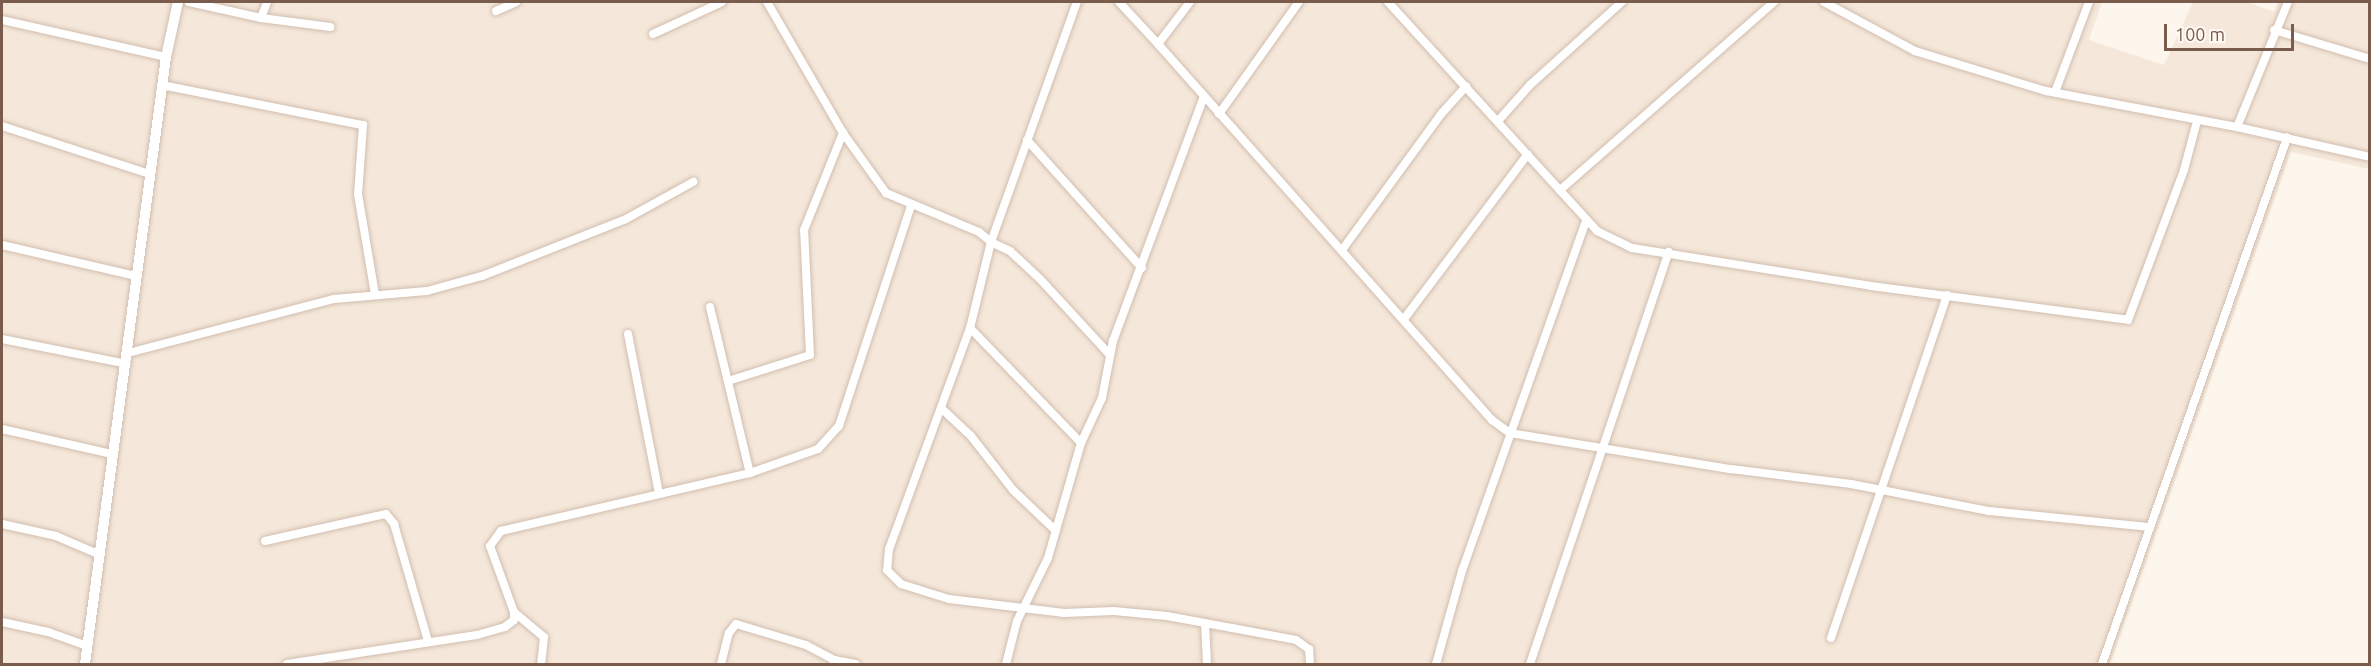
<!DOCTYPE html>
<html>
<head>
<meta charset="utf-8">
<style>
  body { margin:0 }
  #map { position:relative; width:2371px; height:666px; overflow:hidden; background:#fdf6ec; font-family:Ubuntu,sans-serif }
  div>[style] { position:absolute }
  .residential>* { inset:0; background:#f5e8da }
  .roads { filter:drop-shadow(0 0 2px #d1beb0) drop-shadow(0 0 2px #d1beb0) }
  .minor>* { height:8px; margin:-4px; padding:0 4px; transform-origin:4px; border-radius:4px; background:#fff }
  .tertiary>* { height:10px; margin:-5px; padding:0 5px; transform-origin:5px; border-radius:5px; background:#fff }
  span { translate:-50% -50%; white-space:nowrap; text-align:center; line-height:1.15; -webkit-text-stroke:5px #fffaf3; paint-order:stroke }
  .frame { position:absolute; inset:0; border:3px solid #7a5c4d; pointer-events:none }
  .scale { position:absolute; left:2164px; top:24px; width:130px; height:27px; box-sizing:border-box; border:3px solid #7a5c4d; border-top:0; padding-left:8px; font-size:18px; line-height:21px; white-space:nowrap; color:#7a5c4d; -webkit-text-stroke:4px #fffaf3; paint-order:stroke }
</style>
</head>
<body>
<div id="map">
  <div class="residential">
    <i style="clip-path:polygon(2px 2px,2102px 2px,2089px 40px,2164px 65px,2193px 2px,2248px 2px,2274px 12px,2278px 2px,2369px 2px,2369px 169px,2291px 152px,2110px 664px,2px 664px)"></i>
  </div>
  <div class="roads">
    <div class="minor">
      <i style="left:189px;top:2px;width:74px;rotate:12.5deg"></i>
      <i style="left:261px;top:18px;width:17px;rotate:-69deg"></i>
      <i style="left:767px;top:2px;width:151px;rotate:59.9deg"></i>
      <i style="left:843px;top:133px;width:74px;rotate:54.4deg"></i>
      <i style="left:886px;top:193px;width:101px;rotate:22.8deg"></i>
      <i style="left:979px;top:232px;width:16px;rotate:40deg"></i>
      <i style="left:991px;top:242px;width:255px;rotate:-70.3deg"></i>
      <i style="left:1119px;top:2px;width:57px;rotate:47.1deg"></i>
      <i style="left:1158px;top:44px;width:53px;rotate:-52.7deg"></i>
      <i style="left:1388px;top:2px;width:310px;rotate:47.6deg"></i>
      <i style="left:1597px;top:231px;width:39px;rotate:26deg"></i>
      <i style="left:1632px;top:248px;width:242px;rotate:9deg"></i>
      <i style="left:1871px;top:286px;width:259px;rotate:7.5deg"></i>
      <i style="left:2128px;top:320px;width:160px;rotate:-69.5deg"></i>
      <i style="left:2184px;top:170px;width:51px;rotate:-75.1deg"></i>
      <i style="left:1824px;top:2px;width:103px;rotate:28.3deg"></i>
      <i style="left:1915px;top:51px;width:137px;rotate:17deg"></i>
      <i style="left:2046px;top:91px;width:194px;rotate:10.7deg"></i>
      <i style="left:2237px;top:127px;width:136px;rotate:12.7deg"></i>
      <i style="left:496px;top:11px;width:22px;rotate:-24deg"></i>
      <i style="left:261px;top:18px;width:70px;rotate:7.4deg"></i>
      <i style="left:2px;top:20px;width:168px;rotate:12.7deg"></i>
      <i style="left:2274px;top:30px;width:100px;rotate:16.8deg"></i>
      <i style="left:653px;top:34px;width:76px;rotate:-24.9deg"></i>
      <i style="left:1158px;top:44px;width:503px;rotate:48.39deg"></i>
      <i style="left:1492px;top:420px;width:22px;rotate:36deg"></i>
      <i style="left:1510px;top:433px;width:224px;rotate:9.3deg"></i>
      <i style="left:1731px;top:469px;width:121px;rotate:7.1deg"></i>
      <i style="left:1851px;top:484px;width:141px;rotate:11.1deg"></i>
      <i style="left:1989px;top:511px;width:160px;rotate:5.7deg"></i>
      <i style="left:162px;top:85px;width:205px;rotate:11.3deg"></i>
      <i style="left:363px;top:125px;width:69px;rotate:94.1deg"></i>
      <i style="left:358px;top:194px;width:102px;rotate:80.4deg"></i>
      <i style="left:2055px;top:92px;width:96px;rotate:-69.3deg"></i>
      <i style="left:1219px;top:114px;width:138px;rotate:-54.5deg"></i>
      <i style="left:1498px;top:121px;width:48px;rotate:-48.4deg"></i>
      <i style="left:1530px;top:85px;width:124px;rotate:-42.1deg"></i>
      <i style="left:2px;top:126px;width:156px;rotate:18deg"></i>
      <i style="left:2237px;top:127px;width:135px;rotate:-67.8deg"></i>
      <i style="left:1027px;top:140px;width:172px;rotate:48.1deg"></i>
      <i style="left:1560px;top:190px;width:285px;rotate:-41.3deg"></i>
      <i style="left:2px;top:245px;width:138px;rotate:13deg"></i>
      <i style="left:1342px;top:250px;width:170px;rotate:-53.9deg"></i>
      <i style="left:1442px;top:113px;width:36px;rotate:-48deg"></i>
      <i style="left:710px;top:307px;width:171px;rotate:76.5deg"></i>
      <i style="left:1404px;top:319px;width:206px;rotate:-53.1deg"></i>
      <i style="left:970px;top:328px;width:160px;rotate:46deg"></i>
      <i style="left:628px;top:334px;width:163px;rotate:79deg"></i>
      <i style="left:2px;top:339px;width:127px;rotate:11.3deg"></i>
      <i style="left:128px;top:353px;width:213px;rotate:-14.7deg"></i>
      <i style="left:334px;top:299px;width:93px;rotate:-4.9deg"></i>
      <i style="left:427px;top:291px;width:57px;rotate:-15.3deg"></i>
      <i style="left:482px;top:276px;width:155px;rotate:-21.6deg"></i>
      <i style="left:626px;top:219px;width:77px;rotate:-28.9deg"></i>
      <i style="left:1110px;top:355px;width:103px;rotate:-132.6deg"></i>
      <i style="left:1040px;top:279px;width:41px;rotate:-137deg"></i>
      <i style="left:1010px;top:251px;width:21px;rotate:-155deg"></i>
      <i style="left:991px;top:242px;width:89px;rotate:103.7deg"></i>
      <i style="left:970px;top:328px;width:235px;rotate:110.1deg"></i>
      <i style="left:889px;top:549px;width:21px;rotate:95deg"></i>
      <i style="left:887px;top:570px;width:20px;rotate:45deg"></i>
      <i style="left:901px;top:584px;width:50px;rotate:17.4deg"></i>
      <i style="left:949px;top:599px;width:116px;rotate:6.9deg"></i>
      <i style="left:1064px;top:613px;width:50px;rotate:-2.3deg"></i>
      <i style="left:1114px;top:611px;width:53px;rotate:5.4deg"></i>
      <i style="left:1167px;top:616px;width:131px;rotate:10.5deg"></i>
      <i style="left:1296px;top:640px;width:16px;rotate:35deg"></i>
      <i style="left:1309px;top:649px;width:15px;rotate:86deg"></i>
      <i style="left:728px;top:381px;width:86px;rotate:-17.6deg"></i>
      <i style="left:810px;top:355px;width:125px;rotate:-92.7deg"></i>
      <i style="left:804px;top:230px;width:105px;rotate:-68.1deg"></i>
      <i style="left:941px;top:408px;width:41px;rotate:43deg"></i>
      <i style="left:971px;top:436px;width:68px;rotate:52.1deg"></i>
      <i style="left:1013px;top:490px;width:59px;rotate:43.6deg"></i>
      <i style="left:2px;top:429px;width:113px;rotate:12.8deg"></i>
      <i style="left:2px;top:524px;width:55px;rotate:12.5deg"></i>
      <i style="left:56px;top:536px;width:46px;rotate:23.2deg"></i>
      <i style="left:265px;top:541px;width:124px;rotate:-12.6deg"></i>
      <i style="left:386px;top:514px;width:13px;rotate:51deg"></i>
      <i style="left:394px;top:524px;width:122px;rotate:73.8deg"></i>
      <i style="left:514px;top:612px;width:39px;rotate:40deg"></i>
      <i style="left:544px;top:637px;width:27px;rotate:96deg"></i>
      <i style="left:2px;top:622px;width:47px;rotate:12.3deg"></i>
      <i style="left:48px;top:632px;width:41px;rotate:19.7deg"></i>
      <i style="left:1205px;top:623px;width:41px;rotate:87.2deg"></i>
      <i style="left:1831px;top:638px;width:362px;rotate:-71.3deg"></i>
      <i style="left:834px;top:660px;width:22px;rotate:10deg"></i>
      <i style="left:287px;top:664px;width:192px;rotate:-8.7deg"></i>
      <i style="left:477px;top:635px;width:29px;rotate:-16deg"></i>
      <i style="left:505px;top:627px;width:11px;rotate:-38deg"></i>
      <i style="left:514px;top:620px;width:8px;rotate:-90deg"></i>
      <i style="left:514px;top:612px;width:70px;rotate:-110deg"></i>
      <i style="left:490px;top:546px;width:19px;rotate:-54deg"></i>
      <i style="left:501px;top:531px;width:256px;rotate:-13.1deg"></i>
      <i style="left:750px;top:473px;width:72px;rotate:-19.4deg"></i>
      <i style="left:818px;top:449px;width:31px;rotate:-48deg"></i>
      <i style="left:839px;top:426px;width:231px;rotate:-71.9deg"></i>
      <i style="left:721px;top:664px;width:32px;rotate:-76deg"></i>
      <i style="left:729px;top:633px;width:11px;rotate:-52deg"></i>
      <i style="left:736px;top:624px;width:73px;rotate:16.7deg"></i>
      <i style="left:806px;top:645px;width:32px;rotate:28deg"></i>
      <i style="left:834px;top:660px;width:4px;rotate:104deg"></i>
      <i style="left:1006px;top:664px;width:44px;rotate:-75.7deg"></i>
      <i style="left:1017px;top:621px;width:70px;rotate:-63.8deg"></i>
      <i style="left:1048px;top:558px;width:120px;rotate:-74deg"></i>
      <i style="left:1081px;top:443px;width:50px;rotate:-65deg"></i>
      <i style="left:1102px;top:398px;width:58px;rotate:-79.1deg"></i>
      <i style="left:1113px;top:341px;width:261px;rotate:-69.6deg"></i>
      <i style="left:1436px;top:664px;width:97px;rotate:-74.4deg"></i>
      <i style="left:1462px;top:571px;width:372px;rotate:-70.5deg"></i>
      <i style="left:1530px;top:664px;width:435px;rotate:-71.4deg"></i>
      <i style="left:2102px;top:664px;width:558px;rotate:-70.62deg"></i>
    </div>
    <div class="tertiary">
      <i style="left:85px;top:664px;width:612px;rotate:-82.4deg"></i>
      <i style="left:166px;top:57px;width:56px;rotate:-77.7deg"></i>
    </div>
  </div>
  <div class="frame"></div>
  <div class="scale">100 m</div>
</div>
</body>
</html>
